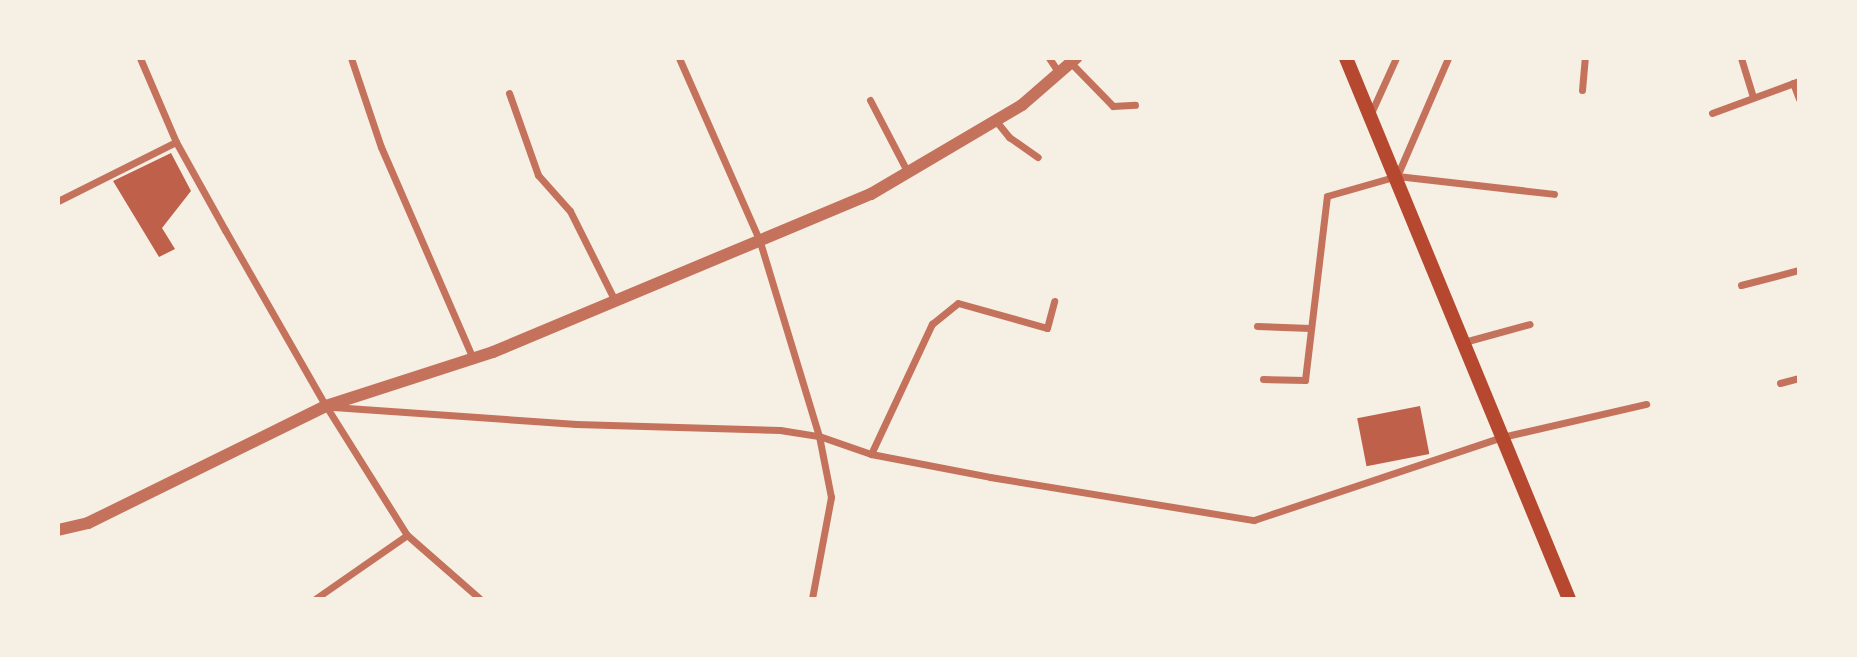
<!DOCTYPE html>
<html>
<head>
<meta charset="utf-8">
<style>
  body { margin:0 }
  #map { position:relative; width:1857px; height:657px; overflow:hidden; background:#f6efe4; font-family:Montserrat,sans-serif }
  div>[style] { position:absolute }
  .building>* { inset:0; background:#bf614a; transform-origin:0 0 }
  .minor>* { height:7px; margin:-3.5px; padding:0 3.5px; transform-origin:3.5px; border-radius:3.5px; background:#c5725c }
  .tertiary>* { height:12px; margin:-6px; padding:0 6px; transform-origin:6px; border-radius:6px; background:#c5725c }
  .secondary>* { height:14px; margin:-7px; padding:0 7px; transform-origin:7px; border-radius:7px; background:#b5482f }
  span { translate:-50% -50%; white-space:nowrap; text-align:center; line-height:1.15; -webkit-text-stroke:7px #f6efe4; paint-order:stroke }
  .frame { position:absolute; inset:0; border:60px solid #f6efe4; pointer-events:none }
</style>
</head>
<body>
<div id="map">
  <div class="building">
    <i style="clip-path:polygon(171px 153px,191px 191px,162px 228px,175px 249px,159px 257px,113px 181px)"></i>
    <i style="left:1420px;top:406px;width:49px;height:64px;rotate:79deg"></i>
  </div>
  <div class="minor">
    <i style="left:140px;top:58px;width:91px;rotate:66.8deg"></i>
    <i style="left:176px;top:142px;width:101px;rotate:60.9deg"></i>
    <i style="left:225px;top:230px;width:203px;rotate:60.2deg"></i>
    <i style="left:326px;top:406px;width:152px;rotate:57.9deg"></i>
    <i style="left:407px;top:535px;width:97px;rotate:41.2deg"></i>
    <i style="left:351px;top:58px;width:94px;rotate:71.4deg"></i>
    <i style="left:381px;top:147px;width:231px;rotate:66.5deg"></i>
    <i style="left:679px;top:58px;width:201px;rotate:66.2deg"></i>
    <i style="left:760px;top:242px;width:203px;rotate:73.1deg"></i>
    <i style="left:819px;top:436px;width:62px;rotate:78.9deg"></i>
    <i style="left:831px;top:497px;width:104px;rotate:100.6deg"></i>
    <i style="left:1049px;top:58px;width:18px;rotate:56deg"></i>
    <i style="left:1741px;top:58px;width:41px;rotate:72.9deg"></i>
    <i style="left:1071px;top:63px;width:60px;rotate:45.7deg"></i>
    <i style="left:1113px;top:106px;width:22px;rotate:-3deg"></i>
    <i style="left:1793px;top:83px;width:17px;rotate:69deg"></i>
    <i style="left:1582px;top:90px;width:32px;rotate:-85deg"></i>
    <i style="left:509px;top:93px;width:87px;rotate:70.5deg"></i>
    <i style="left:538px;top:175px;width:48px;rotate:48.4deg"></i>
    <i style="left:570px;top:211px;width:101px;rotate:63.4deg"></i>
    <i style="left:870px;top:100px;width:82px;rotate:62.5deg"></i>
    <i style="left:1371px;top:113px;width:60px;rotate:-65.6deg"></i>
    <i style="left:1712px;top:113px;width:93px;rotate:-20.2deg"></i>
    <i style="left:996px;top:121px;width:21px;rotate:51deg"></i>
    <i style="left:1009px;top:137px;width:35px;rotate:35deg"></i>
    <i style="left:1397px;top:176px;width:129px;rotate:-66.6deg"></i>
    <i style="left:58px;top:201px;width:132px;rotate:-26.6deg"></i>
    <i style="left:1741px;top:285px;width:60px;rotate:-14.5deg"></i>
    <i style="left:1257px;top:326px;width:53px;rotate:2.2deg"></i>
    <i style="left:1464px;top:342px;width:68px;rotate:-15.3deg"></i>
    <i style="left:1263px;top:379px;width:42px;rotate:1.4deg"></i>
    <i style="left:1305px;top:380px;width:185px;rotate:-83.2deg"></i>
    <i style="left:1327px;top:196px;width:73px;rotate:-15.9deg"></i>
    <i style="left:1397px;top:176px;width:158px;rotate:6.5deg"></i>
    <i style="left:1780px;top:383px;width:20px;rotate:-15deg"></i>
    <i style="left:333px;top:407px;width:244px;rotate:4deg"></i>
    <i style="left:576px;top:424px;width:204px;rotate:1.7deg"></i>
    <i style="left:780px;top:430px;width:39px;rotate:9deg"></i>
    <i style="left:819px;top:436px;width:55px;rotate:19.1deg"></i>
    <i style="left:871px;top:454px;width:121px;rotate:10.9deg"></i>
    <i style="left:990px;top:477px;width:267px;rotate:9.3deg"></i>
    <i style="left:1254px;top:520px;width:262px;rotate:-18.5deg"></i>
    <i style="left:1502px;top:437px;width:148px;rotate:-12.9deg"></i>
    <i style="left:871px;top:454px;width:144px;rotate:-64.9deg"></i>
    <i style="left:932px;top:324px;width:33px;rotate:-39deg"></i>
    <i style="left:958px;top:303px;width:92px;rotate:15.7deg"></i>
    <i style="left:1047px;top:328px;width:28px;rotate:-75deg"></i>
    <i style="left:315px;top:599px;width:112px;rotate:-34.8deg"></i>
  </div>
  <div class="tertiary">
    <i style="left:58px;top:530px;width:31px;rotate:-13deg"></i>
    <i style="left:88px;top:523px;width:265px;rotate:-26.2deg"></i>
    <i style="left:326px;top:406px;width:176px;rotate:-17.9deg"></i>
    <i style="left:493px;top:352px;width:410px;rotate:-22.7deg"></i>
    <i style="left:871px;top:194px;width:175px;rotate:-30.5deg"></i>
    <i style="left:1022px;top:105px;width:72px;rotate:-41deg"></i>
  </div>
  <div class="secondary">
    <i style="left:1346px;top:58px;width:585px;rotate:67.6deg"></i>
  </div>
  <div class="frame"></div>
</div>
</body>
</html>
